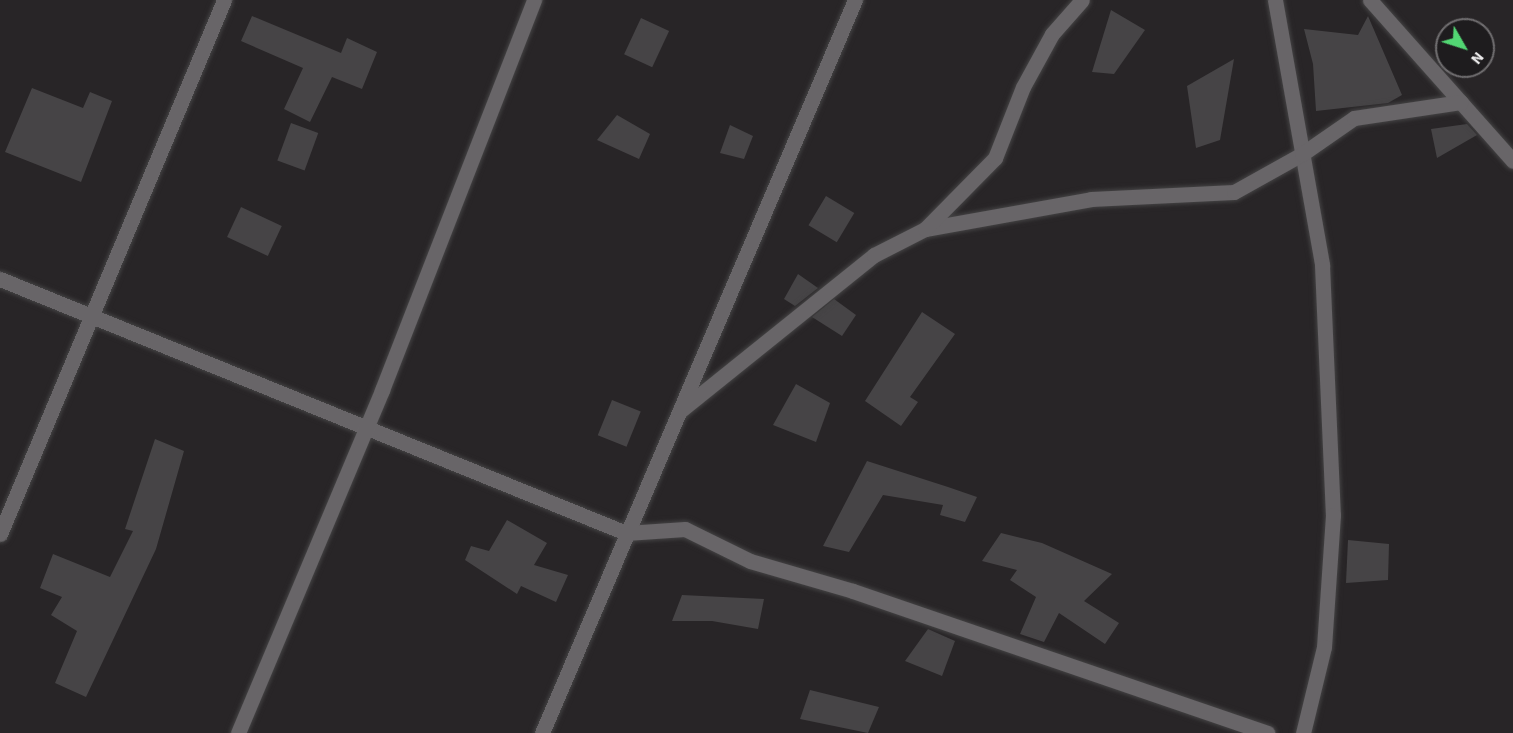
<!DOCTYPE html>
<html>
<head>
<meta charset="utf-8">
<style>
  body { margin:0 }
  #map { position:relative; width:1513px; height:733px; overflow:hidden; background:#282527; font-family:"Source Sans 3",sans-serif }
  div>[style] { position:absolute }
  .building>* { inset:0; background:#464446; transform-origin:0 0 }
  .roads { filter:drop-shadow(0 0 2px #444344) drop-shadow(0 0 2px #444344) }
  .minor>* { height:15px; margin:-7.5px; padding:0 7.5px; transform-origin:7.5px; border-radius:7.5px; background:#686568 }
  span { translate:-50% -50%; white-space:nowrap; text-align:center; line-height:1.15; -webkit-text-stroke:5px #1e1c1e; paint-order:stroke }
  .north { position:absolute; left:1435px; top:18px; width:60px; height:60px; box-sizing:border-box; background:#1e1c1e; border:2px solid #706e70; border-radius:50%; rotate:129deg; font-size:16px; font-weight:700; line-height:24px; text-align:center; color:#eae9ea }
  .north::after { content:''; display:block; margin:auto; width:21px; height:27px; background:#52d673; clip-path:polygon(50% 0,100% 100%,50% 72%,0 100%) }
</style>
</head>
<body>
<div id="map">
  <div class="building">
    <i style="clip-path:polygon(1111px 10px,1145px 30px,1114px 74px,1092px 72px)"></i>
    <i style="clip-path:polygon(252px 16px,341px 53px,347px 38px,377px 52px,362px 89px,332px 77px,310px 122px,284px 109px,303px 68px,241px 41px)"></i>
    <i style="clip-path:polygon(1368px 16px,1402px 95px,1388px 103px,1316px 111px,1313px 64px,1304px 29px,1358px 35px)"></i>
    <i style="left:641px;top:18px;width:31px;height:40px;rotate:25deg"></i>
    <i style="clip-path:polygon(1234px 59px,1220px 140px,1196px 148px,1187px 86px)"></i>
    <i style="clip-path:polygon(32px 88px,83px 108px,90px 92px,112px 101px,81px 182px,5px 152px)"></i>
    <i style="clip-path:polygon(617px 115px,650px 134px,639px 159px,597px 140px)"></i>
    <i style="left:291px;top:123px;width:29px;height:40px;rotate:20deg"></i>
    <i style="clip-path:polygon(1467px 124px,1477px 135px,1437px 158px,1431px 129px)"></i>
    <i style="clip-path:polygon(730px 125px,753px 136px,744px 159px,720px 153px)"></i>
    <i style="left:826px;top:196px;width:33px;height:34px;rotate:31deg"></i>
    <i style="left:241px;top:207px;width:45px;height:33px;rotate:25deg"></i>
    <i style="clip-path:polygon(798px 274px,818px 288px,795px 306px,784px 299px)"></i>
    <i style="clip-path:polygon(834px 299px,856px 315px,842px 336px,812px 317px)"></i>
    <i style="clip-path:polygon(922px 312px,955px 334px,910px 397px,918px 402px,901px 426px,865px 401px)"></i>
    <i style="clip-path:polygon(796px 384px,830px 403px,816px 442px,773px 425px)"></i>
    <i style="left:612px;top:400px;width:31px;height:38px;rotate:22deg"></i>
    <i style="clip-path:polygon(155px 439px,184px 451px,156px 549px,86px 697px,55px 683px,77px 631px,51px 615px,62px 597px,40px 588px,53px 554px,110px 577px,133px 531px,125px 529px)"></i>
    <i style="clip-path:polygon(867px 461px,948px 487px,977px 497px,965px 522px,940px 515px,943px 505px,883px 495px,849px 552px,823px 546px)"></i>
    <i style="clip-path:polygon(507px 520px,547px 543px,534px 565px,568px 575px,556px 602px,521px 586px,517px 594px,465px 560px,471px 546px,489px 551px)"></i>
    <i style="clip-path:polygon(1001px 533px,1042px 543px,1112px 574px,1084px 601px,1119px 623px,1105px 644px,1059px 613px,1044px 642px,1020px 634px,1036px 597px,1010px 580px,1017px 570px,982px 561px)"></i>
    <i style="clip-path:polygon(1348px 540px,1389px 544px,1388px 580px,1346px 583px)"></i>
    <i style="clip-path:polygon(682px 595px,764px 599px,758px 629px,712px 621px,672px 621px)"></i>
    <i style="clip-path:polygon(928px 629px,955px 641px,942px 676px,905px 661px)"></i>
    <i style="clip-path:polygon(810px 690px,879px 707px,868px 733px,800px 719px)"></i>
  </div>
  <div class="roads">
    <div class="minor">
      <i style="left:1275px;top:0;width:269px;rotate:79.9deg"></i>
      <i style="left:1322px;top:265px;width:250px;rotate:87.5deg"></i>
      <i style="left:1333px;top:515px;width:132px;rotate:93.9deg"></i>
      <i style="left:1324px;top:647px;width:89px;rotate:103.7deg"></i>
      <i style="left:1370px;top:0;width:215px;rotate:48.4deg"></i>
      <i style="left:925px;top:229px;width:169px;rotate:-10.2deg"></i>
      <i style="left:1091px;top:199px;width:143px;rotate:-2.8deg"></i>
      <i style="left:1234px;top:192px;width:78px;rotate:-29.2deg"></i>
      <i style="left:1302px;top:154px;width:63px;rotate:-34.7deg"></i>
      <i style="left:1354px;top:118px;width:108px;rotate:-8.5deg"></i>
      <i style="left:0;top:279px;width:676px;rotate:22.08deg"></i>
      <i style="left:626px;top:533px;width:59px;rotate:-3.9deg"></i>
      <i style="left:685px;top:529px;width:72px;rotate:26.2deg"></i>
      <i style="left:750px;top:561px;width:107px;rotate:16.2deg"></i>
      <i style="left:853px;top:591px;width:438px;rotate:18.9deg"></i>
      <i style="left:680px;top:411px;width:249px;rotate:-38.8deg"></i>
      <i style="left:874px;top:255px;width:57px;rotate:-27deg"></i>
      <i style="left:925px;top:229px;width:100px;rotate:-45.4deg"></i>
      <i style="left:995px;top:158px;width:76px;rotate:-68.5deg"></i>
      <i style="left:1023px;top:87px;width:60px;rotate:-61.3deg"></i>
      <i style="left:1052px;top:34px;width:45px;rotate:-48.6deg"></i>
      <i style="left:0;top:534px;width:579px;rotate:-67.24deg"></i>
      <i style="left:238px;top:733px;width:372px;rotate:-67.2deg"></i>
      <i style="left:382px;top:390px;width:419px;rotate:-68.7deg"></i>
      <i style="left:542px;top:733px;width:797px;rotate:-66.88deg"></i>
    </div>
  </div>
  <div class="north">N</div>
</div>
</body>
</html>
